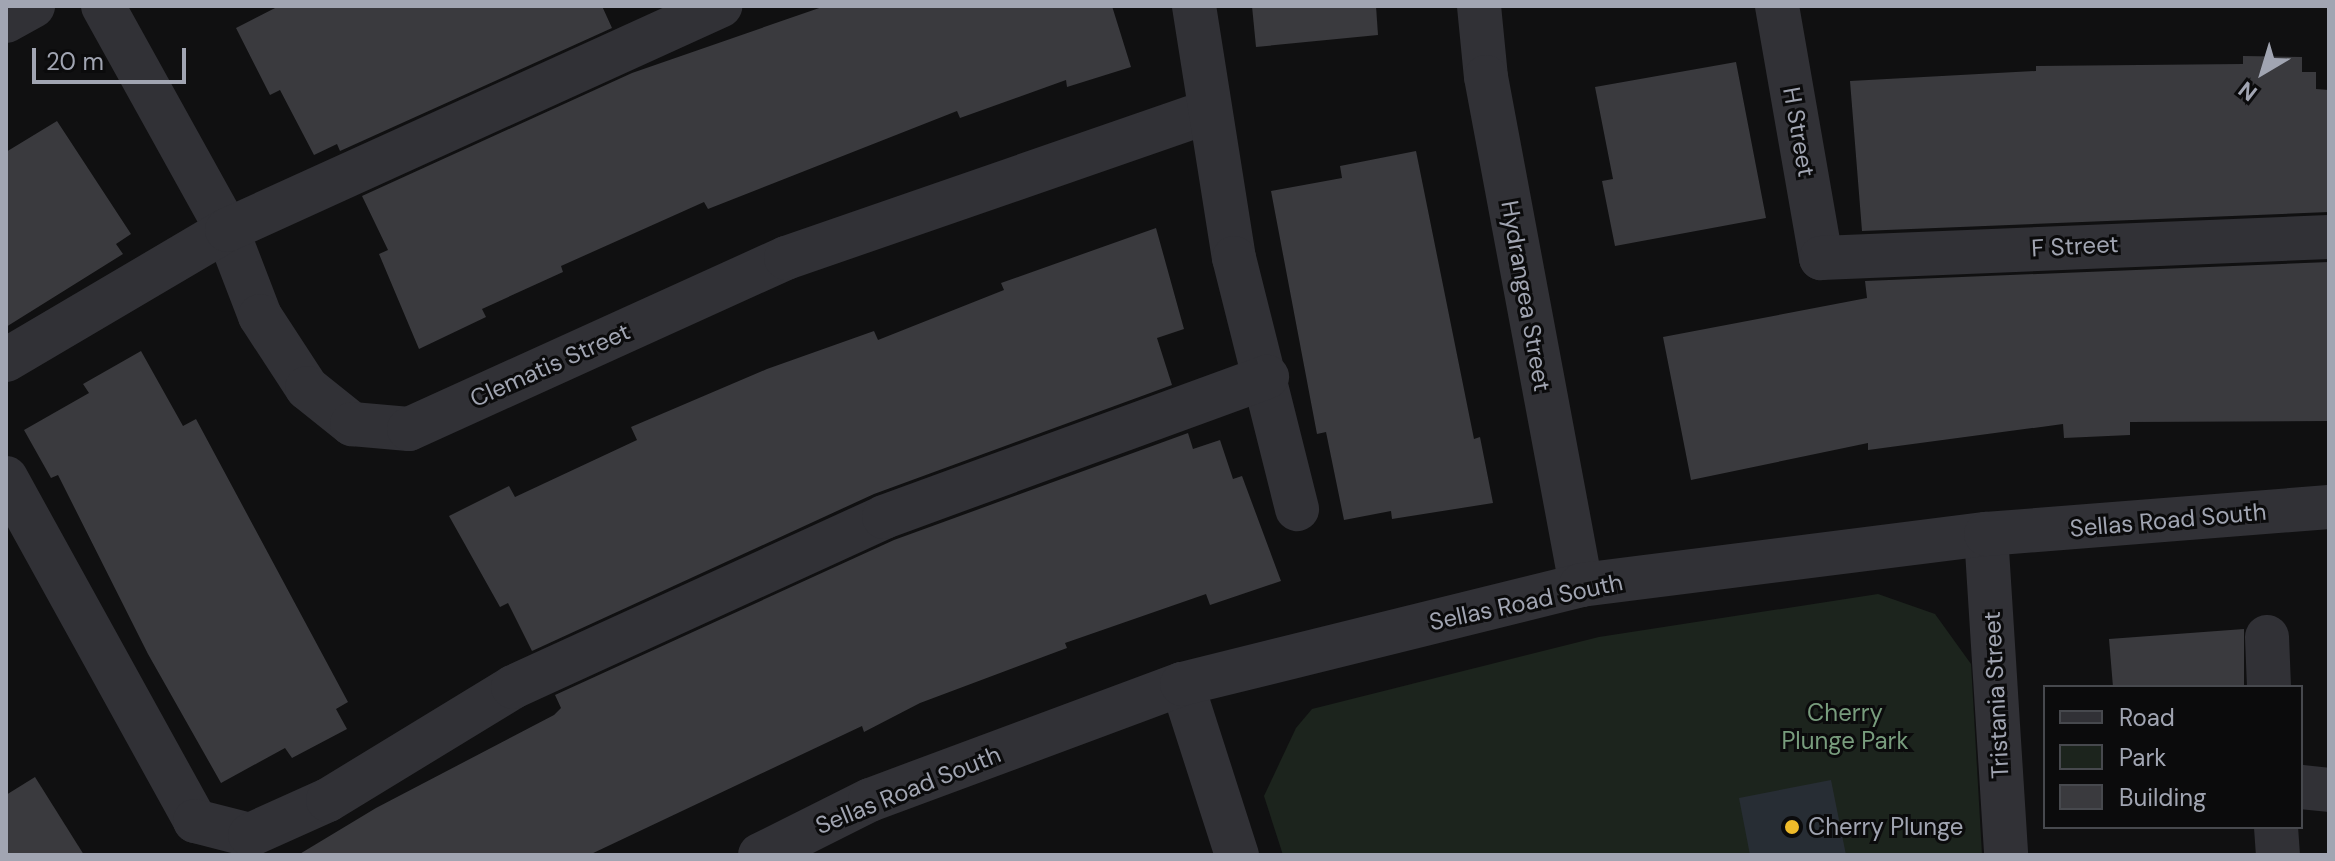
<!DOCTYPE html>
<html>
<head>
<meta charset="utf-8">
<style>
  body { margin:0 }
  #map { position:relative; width:2335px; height:861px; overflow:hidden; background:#101011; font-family:"DM Sans",sans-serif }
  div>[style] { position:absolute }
  .green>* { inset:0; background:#1c241d }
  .water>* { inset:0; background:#272d34 }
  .building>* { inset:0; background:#3a3a3e }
  .minor>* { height:44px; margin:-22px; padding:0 22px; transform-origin:22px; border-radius:22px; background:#313136 }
  .dots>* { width:22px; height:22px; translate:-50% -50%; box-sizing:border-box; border:4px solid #0b0b0c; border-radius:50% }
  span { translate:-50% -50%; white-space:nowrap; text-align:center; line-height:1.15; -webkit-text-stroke:6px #0b0b0c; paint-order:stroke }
  .street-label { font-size:24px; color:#a1a5b2 }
  .park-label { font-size:24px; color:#789d7d }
  .poi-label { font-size:24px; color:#a1a5b2 }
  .left { translate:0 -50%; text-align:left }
  .frame { position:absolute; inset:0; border:8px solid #a1a5b2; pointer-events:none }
  .legend { position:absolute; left:2043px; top:685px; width:260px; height:144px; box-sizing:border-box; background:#0b0b0c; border:2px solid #47494e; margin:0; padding:10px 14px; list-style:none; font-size:24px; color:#a1a5b2 }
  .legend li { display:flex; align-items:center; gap:16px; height:40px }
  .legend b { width:40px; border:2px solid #47494e }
  .north { position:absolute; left:2223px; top:32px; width:80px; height:80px; -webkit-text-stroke:6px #0b0b0c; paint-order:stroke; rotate:218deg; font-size:22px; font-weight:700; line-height:32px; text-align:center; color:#a1a5b2 }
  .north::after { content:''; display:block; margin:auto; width:28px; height:36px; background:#a1a5b2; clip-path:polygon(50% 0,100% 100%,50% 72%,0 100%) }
  .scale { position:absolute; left:32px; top:48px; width:154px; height:36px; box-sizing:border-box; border:4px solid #a1a5b2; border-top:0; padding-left:10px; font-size:24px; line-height:28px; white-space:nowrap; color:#a1a5b2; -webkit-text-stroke:6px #0b0b0c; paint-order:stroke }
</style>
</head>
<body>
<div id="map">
  <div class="green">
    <i style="clip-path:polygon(1878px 594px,1935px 614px,1971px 664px,1982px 855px,1283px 855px,1264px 796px,1296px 728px,1312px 709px,1599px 637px)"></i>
  </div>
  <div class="water">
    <i style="clip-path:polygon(1831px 780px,1846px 855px,1750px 855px,1739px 798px)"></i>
  </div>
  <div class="building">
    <i style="clip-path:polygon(279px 6px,602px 6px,612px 28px,340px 151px,337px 144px,314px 155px,280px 90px,270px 95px,236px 28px)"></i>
    <i style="clip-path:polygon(825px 6px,1112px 6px,1131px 67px,1067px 87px,1066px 80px,960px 118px,957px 111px,708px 209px,704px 202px,561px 266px,563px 272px,482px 309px,486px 317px,419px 349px,379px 254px,388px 250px,362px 196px,632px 73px)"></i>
    <i style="clip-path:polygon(1252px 6px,1376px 6px,1378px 35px,1256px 47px)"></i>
    <i style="clip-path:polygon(2243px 56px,2302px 57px,2302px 72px,2316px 72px,2316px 89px,2329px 90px,2329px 212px,1862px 231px,1850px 81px,2036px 71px,2036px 66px,2243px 64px)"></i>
    <i style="clip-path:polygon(1736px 62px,1766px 218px,1615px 246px,1602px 181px,1613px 179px,1595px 87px)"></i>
    <i style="clip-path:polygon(57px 121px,131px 234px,116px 244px,123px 254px,6px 327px,6px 152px)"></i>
    <i style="clip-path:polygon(1416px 151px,1474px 439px,1480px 437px,1493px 503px,1392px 519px,1391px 511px,1344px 520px,1326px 432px,1317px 434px,1271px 191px,1342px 178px,1340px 166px)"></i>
    <i style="clip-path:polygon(1156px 228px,1184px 329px,1157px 338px,1172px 385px,874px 494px,532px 651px,508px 603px,500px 607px,449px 516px,509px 486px,515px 497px,637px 440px,631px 427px,767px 369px,874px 331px,878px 340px,1004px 290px,1001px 283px)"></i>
    <i style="clip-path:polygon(2329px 262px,2329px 421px,2130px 422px,2130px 435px,2064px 438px,2063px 424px,1868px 450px,1868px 443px,1691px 480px,1663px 337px,1867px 298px,1865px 281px)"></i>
    <i style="clip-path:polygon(141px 351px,183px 426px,196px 419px,348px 702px,336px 709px,347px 729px,292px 758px,285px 748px,221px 783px,148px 654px,58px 475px,51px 478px,24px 430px,89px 393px,83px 384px)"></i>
    <i style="clip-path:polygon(1188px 433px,1193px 449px,1220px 440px,1233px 479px,1242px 476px,1281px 581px,1210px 605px,1206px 594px,1065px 643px,1067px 648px,920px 703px,864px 732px,862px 726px,589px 855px,298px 855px,376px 808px,554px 715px,561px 708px,555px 695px,894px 540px)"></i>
    <i style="clip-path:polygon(2244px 629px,2244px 687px,2113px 687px,2109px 639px)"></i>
    <i style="clip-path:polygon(35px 777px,84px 855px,6px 855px,6px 795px)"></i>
  </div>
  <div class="minor">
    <i style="left:103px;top:6px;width:256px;rotate:61deg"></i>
    <i style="left:227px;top:230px;width:92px;rotate:69deg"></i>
    <i style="left:260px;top:316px;width:86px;rotate:56.9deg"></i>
    <i style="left:307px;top:388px;width:58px;rotate:38.7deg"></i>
    <i style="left:352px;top:424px;width:57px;rotate:5deg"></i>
    <i style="left:409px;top:429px;width:414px;rotate:-24.4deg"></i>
    <i style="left:786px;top:258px;width:446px;rotate:-19.1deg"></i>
    <i style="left:1194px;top:6px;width:255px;rotate:81deg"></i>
    <i style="left:1234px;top:258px;width:259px;rotate:75.9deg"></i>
    <i style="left:1479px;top:6px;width:71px;rotate:84.4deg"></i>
    <i style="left:1486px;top:77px;width:517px;rotate:79.41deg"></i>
    <i style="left:1777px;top:6px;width:256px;rotate:80.1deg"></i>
    <i style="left:1821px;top:258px;width:508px;rotate:-2.37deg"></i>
    <i style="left:6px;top:21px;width:31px;rotate:-29deg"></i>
    <i style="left:6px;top:360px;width:256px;rotate:-30.5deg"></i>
    <i style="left:227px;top:230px;width:542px;rotate:-24.44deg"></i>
    <i style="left:6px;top:478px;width:392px;rotate:61.1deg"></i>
    <i style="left:195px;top:821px;width:57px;rotate:14.3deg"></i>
    <i style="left:250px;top:835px;width:85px;rotate:-24.2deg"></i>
    <i style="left:328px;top:800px;width:217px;rotate:-31.4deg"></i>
    <i style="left:513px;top:687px;width:408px;rotate:-24.6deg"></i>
    <i style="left:884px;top:517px;width:408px;rotate:-20.1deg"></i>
    <i style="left:1986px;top:534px;width:322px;rotate:86.4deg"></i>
    <i style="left:2267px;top:637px;width:50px;rotate:87.7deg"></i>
    <i style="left:1182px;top:684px;width:180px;rotate:72.2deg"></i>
    <i style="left:2301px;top:787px;width:28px;rotate:6deg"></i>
    <i style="left:2276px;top:827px;width:28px;rotate:86deg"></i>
    <i style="left:760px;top:855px;width:123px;rotate:-26.6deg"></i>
    <i style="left:870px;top:800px;width:333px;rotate:-20.4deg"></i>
    <i style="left:1182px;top:684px;width:411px;rotate:-13.9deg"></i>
    <i style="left:1581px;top:585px;width:408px;rotate:-7.2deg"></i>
    <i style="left:1986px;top:534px;width:344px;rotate:-4.5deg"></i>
  </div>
  <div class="dots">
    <i style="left:1792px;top:827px;background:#efbb2a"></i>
  </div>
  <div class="street-label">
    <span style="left:1799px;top:132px;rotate:80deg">H Street</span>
    <span style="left:2075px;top:246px;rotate:-3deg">F Street</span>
    <span style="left:1526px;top:296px;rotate:80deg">Hydrangea Street</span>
    <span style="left:550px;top:365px;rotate:-24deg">Clematis Street</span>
    <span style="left:2168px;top:520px;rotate:-5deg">Sellas Road South</span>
    <span style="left:1526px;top:602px;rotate:-12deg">Sellas Road South</span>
    <span style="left:1996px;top:695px;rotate:-93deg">Tristania Street</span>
    <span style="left:908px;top:790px;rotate:-22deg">Sellas Road South</span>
  </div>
  <div class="park-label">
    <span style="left:1845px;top:727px">Cherry<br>Plunge Park</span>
  </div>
  <div class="poi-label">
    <span class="left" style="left:1808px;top:827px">Cherry Plunge</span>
  </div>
  <div class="frame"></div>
  <ul class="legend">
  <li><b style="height:10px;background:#313136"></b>Road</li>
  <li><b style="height:22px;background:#1c241d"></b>Park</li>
  <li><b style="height:22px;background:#3a3a3e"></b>Building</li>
  </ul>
  <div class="north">N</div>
  <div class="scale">20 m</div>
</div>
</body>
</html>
